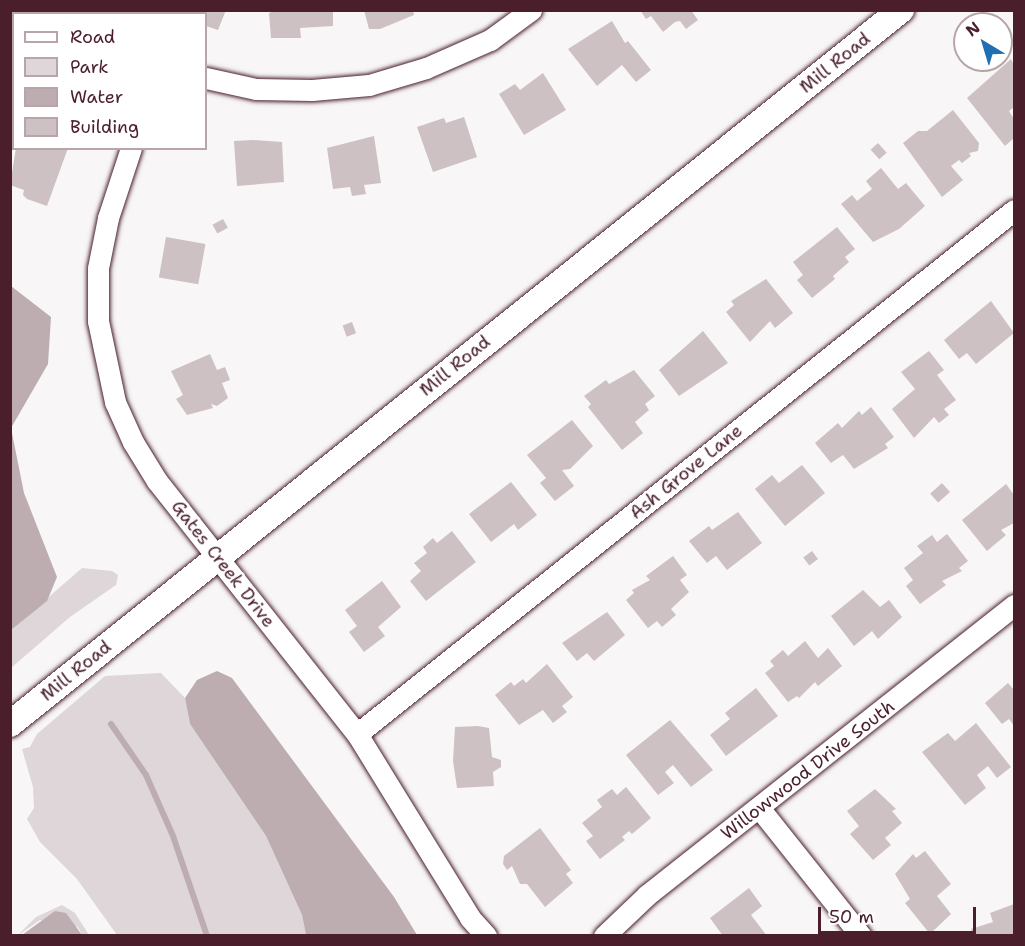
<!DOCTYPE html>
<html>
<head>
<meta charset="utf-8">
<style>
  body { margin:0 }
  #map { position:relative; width:1025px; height:946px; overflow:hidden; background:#f8f6f7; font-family:"Shantell Sans",sans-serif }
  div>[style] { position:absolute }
  .green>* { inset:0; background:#ded6d9 }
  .water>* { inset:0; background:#bdadb0 }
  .stream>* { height:6px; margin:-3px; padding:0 3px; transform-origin:3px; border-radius:3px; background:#bdadb0 }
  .building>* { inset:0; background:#cdc1c4; transform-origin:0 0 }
  .roads { filter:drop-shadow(0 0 2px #4a1f2b) drop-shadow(0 0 2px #4a1f2b) }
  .minor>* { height:21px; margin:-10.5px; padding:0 10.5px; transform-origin:10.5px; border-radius:10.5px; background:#fff }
  .tertiary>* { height:26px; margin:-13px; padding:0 13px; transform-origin:13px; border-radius:13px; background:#fff }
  span { translate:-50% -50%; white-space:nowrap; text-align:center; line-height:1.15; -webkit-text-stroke:5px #fff; paint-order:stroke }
  .street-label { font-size:18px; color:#4a1f2b }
  .frame { position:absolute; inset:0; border:12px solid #4a1f2b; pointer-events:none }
  .legend { position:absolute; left:12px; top:12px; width:195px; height:138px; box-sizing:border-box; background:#fff; border:2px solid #b7a5aa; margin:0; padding:8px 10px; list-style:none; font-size:18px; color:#4a1f2b }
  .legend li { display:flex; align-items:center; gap:12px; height:30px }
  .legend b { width:30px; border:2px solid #b7a5aa }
  .north { position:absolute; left:953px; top:12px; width:60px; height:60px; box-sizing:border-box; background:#fff; border:2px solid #b7a5aa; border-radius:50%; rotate:322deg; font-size:16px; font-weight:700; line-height:24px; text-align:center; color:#4a1f2b }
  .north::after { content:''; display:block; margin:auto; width:21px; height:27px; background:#1f6fb2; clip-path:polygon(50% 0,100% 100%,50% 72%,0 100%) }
  .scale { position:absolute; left:818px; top:907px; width:158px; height:27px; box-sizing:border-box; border:3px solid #4a1f2b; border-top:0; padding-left:8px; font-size:18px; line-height:21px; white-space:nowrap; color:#4a1f2b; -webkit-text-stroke:4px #fff; paint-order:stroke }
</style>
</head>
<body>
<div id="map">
  <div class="green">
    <i style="clip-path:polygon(82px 568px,112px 571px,118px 575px,116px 585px,70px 617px,11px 668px,11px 630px)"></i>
    <i style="clip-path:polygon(161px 673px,185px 698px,190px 724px,266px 836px,302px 915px,306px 935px,117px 935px,77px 879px,40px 842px,27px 819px,34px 808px,33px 787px,22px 749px,30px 747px,37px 734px,105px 676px)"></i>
    <i style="clip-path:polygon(62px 905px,75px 913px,89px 935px,82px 935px,78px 927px,40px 920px,17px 936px,36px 917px)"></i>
  </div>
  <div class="water">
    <i style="clip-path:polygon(11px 286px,51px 317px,48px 364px,11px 428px,24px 493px,57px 577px,47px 601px,11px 630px)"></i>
    <i style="clip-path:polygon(217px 671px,232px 678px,394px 897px,417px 935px,306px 935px,302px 915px,266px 836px,190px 724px,185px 698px,197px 680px)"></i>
    <i style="clip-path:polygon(55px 911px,66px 913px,82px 935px,22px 935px)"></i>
  </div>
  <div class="stream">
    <i style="left:111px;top:724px;width:62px;rotate:55.5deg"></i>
    <i style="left:146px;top:775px;width:67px;rotate:66.1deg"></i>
    <i style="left:173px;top:836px;width:106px;rotate:71.2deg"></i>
  </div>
  <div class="building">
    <i style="clip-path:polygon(185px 10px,226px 10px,218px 30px,206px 26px,206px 14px,184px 14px)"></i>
    <i style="clip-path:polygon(277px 10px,333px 10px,333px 26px,300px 28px,301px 38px,271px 38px,269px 13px)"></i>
    <i style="clip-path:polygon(364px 10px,413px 10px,414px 15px,380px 29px,369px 29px)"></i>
    <i style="clip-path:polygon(640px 10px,691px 10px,698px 20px,686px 29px,680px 21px,675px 22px,663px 32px,651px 16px,646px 19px)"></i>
    <i style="clip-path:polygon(612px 21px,625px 43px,628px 41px,651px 70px,636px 82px,622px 65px,597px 86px,568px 49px)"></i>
    <i style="clip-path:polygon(14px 53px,14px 94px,10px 89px)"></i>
    <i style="clip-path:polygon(1011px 59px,1014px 65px,1014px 107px,1009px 111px,1014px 119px,1014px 138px,1005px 146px,967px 98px)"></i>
    <i style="clip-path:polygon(543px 73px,566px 110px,524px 135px,499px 94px,515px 84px,520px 90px)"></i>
    <i style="clip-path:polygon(953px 110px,979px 143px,978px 151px,969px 153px,971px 156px,962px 163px,959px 160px,951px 166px,963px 180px,942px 197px,903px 143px,918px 131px,927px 131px)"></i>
    <i style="clip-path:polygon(464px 117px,477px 157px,433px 172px,417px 127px,444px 118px,446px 123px)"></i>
    <i style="clip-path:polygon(374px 136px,381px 183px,364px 185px,366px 194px,352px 196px,350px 187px,333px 189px,327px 148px)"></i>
    <i style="clip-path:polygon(253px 140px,282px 142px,284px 182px,237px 186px,234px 141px)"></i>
    <i style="left:878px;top:143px;width:13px;height:10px;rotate:48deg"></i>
    <i style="clip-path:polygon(16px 148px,68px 148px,47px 206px,27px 199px,23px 195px,24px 190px,10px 185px)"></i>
    <i style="clip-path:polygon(881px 168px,898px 189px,906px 183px,925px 206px,899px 229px,873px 242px,841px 204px,852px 195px,857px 201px,872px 189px,866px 181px)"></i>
    <i style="left:223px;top:219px;width:10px;height:12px;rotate:61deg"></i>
    <i style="clip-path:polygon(837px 227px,855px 249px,845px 257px,849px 262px,833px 276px,835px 279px,812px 298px,797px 280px,803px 275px,793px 262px)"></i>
    <i style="left:166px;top:237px;width:40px;height:41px;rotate:10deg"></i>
    <i style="clip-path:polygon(766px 279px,793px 313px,775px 328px,770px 321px,750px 342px,726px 312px,734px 305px,731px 301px)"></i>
    <i style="clip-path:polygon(991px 301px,1014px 333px,976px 364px,967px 353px,959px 359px,944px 340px)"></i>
    <i style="left:352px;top:322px;width:12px;height:10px;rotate:70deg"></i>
    <i style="clip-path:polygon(703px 331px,728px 363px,679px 396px,659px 370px)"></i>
    <i style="clip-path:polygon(929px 351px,944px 370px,937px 375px,956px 400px,944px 409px,949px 415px,939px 423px,934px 417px,914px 438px,892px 409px,915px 389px,901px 372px)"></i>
    <i style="clip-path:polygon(210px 354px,217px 370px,225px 367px,230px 380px,222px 383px,228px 398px,217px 406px,211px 404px,213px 408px,187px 415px,176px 399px,183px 395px,171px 371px)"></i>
    <i style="clip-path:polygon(634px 370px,655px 396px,645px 404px,649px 410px,635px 422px,643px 433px,622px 450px,588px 407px,591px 404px,584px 396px,606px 380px,609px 384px)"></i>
    <i style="clip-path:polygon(871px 407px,894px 437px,885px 444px,888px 448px,854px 469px,843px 455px,831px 463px,815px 443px,838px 423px,842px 428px,859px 411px,862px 415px)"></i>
    <i style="clip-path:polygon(572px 420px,593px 446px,570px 469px,562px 470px,574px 486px,555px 501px,540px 483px,546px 478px,527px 455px)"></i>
    <i style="clip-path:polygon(802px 465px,825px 493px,785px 526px,755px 489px,772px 475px,779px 483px)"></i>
    <i style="clip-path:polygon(511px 482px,537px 515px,518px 530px,514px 524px,491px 542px,469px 514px)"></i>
    <i style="left:942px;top:483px;width:12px;height:16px;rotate:48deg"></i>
    <i style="clip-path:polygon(1006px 484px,1014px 495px,1014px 523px,1001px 530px,1006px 535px,987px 551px,962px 520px)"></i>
    <i style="clip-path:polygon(738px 512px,762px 543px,727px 570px,716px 556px,707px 563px,689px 541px,709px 526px,712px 530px)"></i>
    <i style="clip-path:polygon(452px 531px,476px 562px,426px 601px,410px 581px,421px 571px,414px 563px,427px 553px,423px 547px,433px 538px,437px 543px)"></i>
    <i style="clip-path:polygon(947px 534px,968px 561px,959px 568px,962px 571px,942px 581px,946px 585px,920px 604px,906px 586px,913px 580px,904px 568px,923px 553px,917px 546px,932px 535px,937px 542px)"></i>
    <i style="left:812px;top:551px;width:10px;height:11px;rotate:53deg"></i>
    <i style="clip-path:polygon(673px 556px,687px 575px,680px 580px,689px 592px,671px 609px,676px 615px,662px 627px,657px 621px,648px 628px,626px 600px,634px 593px,632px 590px,650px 580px,646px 576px)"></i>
    <i style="clip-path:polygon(382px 581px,401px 607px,378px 627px,385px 636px,364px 652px,349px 632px,357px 626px,345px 610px)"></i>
    <i style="clip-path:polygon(863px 590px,880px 607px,889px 600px,902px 617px,878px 639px,872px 631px,854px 646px,831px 616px)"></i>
    <i style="clip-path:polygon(607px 612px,625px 635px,594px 661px,587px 653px,577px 661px,562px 643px)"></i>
    <i style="clip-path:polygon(805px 641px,818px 658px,828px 648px,842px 666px,818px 686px,815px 682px,799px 698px,797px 696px,788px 702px,765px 673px,774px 666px,770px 661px,783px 650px,788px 656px)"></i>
    <i style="clip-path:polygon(547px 664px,573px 697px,562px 706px,567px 712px,553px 723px,543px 710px,519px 725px,495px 695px,511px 682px,514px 686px,523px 679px,526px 683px)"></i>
    <i style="clip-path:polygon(1008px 683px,1014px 690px,1014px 726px,1009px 719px,1002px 724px,985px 703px)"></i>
    <i style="clip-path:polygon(756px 688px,778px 716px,726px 756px,710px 735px,730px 719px,725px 713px)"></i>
    <i style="clip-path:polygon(670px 720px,713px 770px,691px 787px,673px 765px,665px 772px,674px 783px,658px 795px,626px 755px)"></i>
    <i style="clip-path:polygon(976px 723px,1011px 767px,997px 778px,988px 766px,977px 775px,986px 788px,965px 805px,922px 752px,948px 733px,955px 741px)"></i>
    <i style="clip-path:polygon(478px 726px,489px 728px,492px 757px,501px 760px,501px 767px,493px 772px,494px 786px,457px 788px,453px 761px,455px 727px)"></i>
    <i style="clip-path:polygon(626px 787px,651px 818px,632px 834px,629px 831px,622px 837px,625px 840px,600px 859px,586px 841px,593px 836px,582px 823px,602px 807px,597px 800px,612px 789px,617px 795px)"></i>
    <i style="clip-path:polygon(875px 789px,896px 809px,892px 811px,902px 823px,885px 838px,891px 845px,873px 860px,850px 834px,859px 826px,847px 811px)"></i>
    <i style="clip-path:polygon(540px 828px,571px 870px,566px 874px,573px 883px,545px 907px,527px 884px,520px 884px,512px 866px,507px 870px,503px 864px,504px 856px)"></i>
    <i style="clip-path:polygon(925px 851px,951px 884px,937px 896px,951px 914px,930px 934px,905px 903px,910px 899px,895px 874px,913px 854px,916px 858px)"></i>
    <i style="clip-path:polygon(749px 888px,762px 906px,751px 915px,767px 936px,723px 936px,710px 918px)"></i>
    <i style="clip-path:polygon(1014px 904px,1014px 936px,973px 936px,971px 929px,993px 922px,990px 913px)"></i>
  </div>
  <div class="roads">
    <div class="minor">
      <i style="left:67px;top:10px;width:6px;rotate:45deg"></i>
      <i style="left:206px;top:78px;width:51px;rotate:12.4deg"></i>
      <i style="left:256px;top:89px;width:56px;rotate:1deg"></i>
      <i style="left:312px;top:90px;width:57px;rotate:-5deg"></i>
      <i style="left:369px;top:85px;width:59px;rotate:-16.6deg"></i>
      <i style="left:426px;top:68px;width:70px;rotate:-23.6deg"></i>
      <i style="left:490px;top:40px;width:51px;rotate:-36.2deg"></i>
      <i style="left:131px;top:148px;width:74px;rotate:108.2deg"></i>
      <i style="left:108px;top:218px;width:51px;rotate:101.3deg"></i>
      <i style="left:98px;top:268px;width:53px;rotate:90deg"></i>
      <i style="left:98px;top:321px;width:83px;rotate:78.1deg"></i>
      <i style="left:115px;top:402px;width:44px;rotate:65.8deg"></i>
      <i style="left:133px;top:442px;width:46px;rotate:58.4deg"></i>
      <i style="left:157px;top:481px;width:323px;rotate:51.7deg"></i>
      <i style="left:357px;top:734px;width:216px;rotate:58.4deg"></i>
      <i style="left:470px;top:918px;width:24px;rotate:48deg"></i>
      <i style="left:357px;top:734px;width:840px;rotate:-38.57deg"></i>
      <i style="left:760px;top:809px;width:162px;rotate:51.5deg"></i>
      <i style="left:604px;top:936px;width:59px;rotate:-43.6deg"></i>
      <i style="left:647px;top:895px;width:468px;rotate:-38.3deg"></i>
    </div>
    <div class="tertiary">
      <i style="left:10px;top:724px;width:1142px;rotate:-38.71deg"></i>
    </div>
  </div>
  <div class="street-label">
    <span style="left:835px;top:63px;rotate:-39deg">Mill Road</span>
    <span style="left:455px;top:366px;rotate:-39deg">Mill Road</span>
    <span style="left:686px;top:472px;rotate:-39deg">Ash Grove Lane</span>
    <span style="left:223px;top:564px;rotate:52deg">Gates Creek Drive</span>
    <span style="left:76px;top:671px;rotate:-39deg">Mill Road</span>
    <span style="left:808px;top:770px;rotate:-38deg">Willowwood Drive South</span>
  </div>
  <div class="frame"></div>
  <ul class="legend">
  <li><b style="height:8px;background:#fff"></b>Road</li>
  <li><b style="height:16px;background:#ded6d9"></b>Park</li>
  <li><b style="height:16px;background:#bdadb0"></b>Water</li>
  <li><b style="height:16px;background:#cdc1c4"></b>Building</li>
  </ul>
  <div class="north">N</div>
  <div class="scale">50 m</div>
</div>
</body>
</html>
